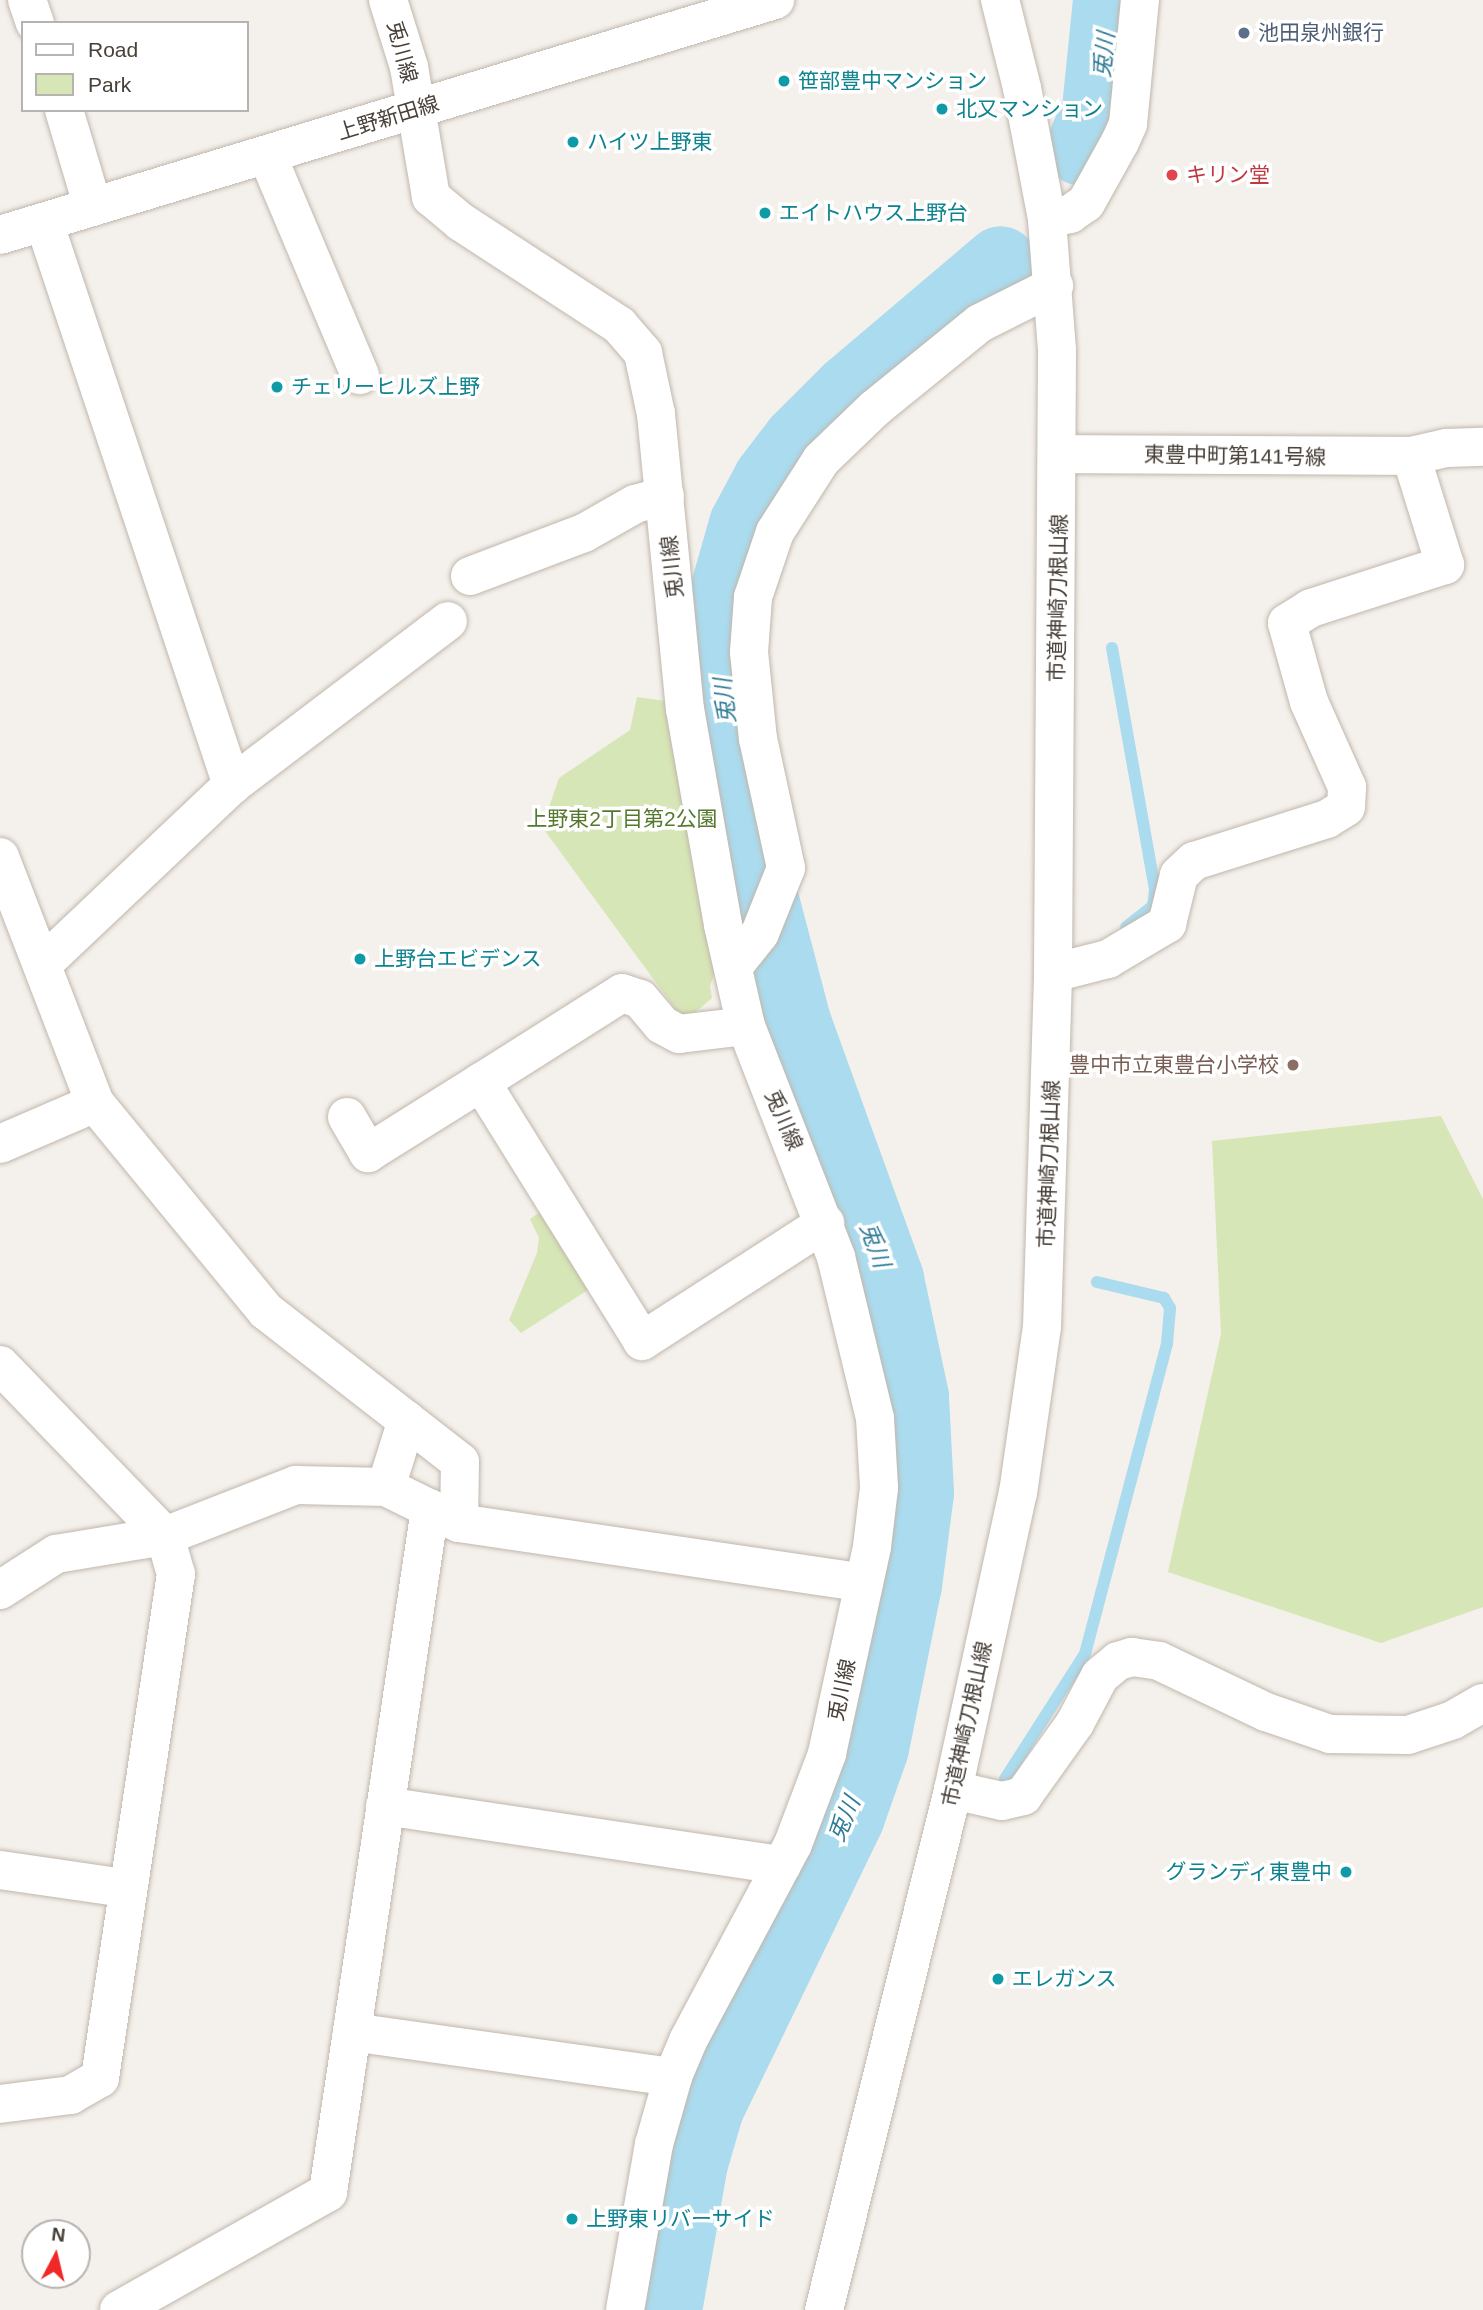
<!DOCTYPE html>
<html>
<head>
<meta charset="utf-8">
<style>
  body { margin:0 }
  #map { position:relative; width:1483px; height:2310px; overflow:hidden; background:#f4f0eb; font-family:Helvetica,"Noto Sans JP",sans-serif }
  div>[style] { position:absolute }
  .green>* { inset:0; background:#d7e6b6 }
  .stream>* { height:12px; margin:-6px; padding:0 6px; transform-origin:6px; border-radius:6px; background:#abdbee }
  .river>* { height:74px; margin:-37px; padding:0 37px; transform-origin:37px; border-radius:37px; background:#abdbee }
  .roads { filter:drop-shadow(0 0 2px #c0b7ad) drop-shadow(0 0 2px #c0b7ad) }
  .minor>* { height:38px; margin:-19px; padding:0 19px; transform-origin:19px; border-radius:19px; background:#fff }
  .dots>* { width:19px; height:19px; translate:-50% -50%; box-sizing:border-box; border:4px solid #fff; border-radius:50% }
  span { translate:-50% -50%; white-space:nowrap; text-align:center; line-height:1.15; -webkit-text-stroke:7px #fff; paint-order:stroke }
  .service-label { font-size:21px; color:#4e5e75 }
  .left { translate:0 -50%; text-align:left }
  .street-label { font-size:21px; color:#484039 }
  .culture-label { font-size:21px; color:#0d838f }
  .right { translate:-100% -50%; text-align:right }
  .health-label { font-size:21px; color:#be3a42 }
  .park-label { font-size:21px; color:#54782e }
  .education-label { font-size:21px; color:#785e54 }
  .water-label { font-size:23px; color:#307b98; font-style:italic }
  .legend { position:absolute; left:21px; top:21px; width:228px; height:91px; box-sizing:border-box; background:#fff; border:2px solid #b6b3b0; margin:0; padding:9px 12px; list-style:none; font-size:21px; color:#484039 }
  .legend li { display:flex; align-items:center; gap:14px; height:35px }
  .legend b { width:35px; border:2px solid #b6b3b0 }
  .north { position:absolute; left:21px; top:2219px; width:70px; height:70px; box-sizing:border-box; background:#fff; border:2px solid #b6b3b0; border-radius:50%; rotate:7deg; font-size:19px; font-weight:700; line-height:28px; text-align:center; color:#484039 }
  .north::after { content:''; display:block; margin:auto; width:24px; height:32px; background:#f02926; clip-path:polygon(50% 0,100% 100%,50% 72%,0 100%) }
</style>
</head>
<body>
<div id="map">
  <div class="green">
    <i style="clip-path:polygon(637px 697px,673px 702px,717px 966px,710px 986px,712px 998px,691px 1016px,679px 1014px,542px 827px,559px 778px,630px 730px)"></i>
    <i style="clip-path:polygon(1441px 1116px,1483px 1199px,1483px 1607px,1381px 1643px,1168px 1572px,1221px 1334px,1212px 1141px)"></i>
    <i style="clip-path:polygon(543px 1210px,591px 1288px,521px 1333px,509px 1320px,537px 1253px,539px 1238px,530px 1219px)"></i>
  </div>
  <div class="stream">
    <i style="left:1112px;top:648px;width:246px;rotate:79.9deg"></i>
    <i style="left:1155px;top:890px;width:16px;rotate:97deg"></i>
    <i style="left:1153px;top:906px;width:34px;rotate:142deg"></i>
    <i style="left:1005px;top:1779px;width:148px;rotate:-57.4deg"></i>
    <i style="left:1085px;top:1654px;width:322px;rotate:-75.2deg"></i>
    <i style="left:1167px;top:1343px;width:35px;rotate:-85deg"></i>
    <i style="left:1170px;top:1308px;width:12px;rotate:-121deg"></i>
    <i style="left:1164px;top:1298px;width:69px;rotate:-166.6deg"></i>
  </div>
  <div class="river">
    <i style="left:1082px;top:149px;width:43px;rotate:-67deg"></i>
    <i style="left:1099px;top:109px;width:110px;rotate:-84.2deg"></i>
    <i style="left:665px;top:2310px;width:149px;rotate:-80deg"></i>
    <i style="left:691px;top:2163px;width:57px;rotate:-73.8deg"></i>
    <i style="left:707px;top:2108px;width:324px;rotate:-64.2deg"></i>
    <i style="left:848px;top:1816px;width:72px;rotate:-70.6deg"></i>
    <i style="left:872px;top:1748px;width:166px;rotate:-78.6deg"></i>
    <i style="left:905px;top:1585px;width:93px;rotate:-82.6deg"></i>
    <i style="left:917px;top:1493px;width:96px;rotate:-93deg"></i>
    <i style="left:912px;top:1397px;width:121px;rotate:-102deg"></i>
    <i style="left:887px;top:1279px;width:273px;rotate:-109.9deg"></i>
    <i style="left:794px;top:1022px;width:177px;rotate:-104.7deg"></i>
    <i style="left:749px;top:851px;width:161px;rotate:-100deg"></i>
    <i style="left:721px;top:692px;width:90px;rotate:-88.1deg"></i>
    <i style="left:724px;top:602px;width:80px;rotate:-74.1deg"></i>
    <i style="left:746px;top:525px;width:51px;rotate:-61.9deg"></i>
    <i style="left:770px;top:480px;width:48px;rotate:-52.7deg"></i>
    <i style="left:799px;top:442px;width:71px;rotate:-45deg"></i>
    <i style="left:849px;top:392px;width:199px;rotate:-40.3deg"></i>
  </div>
  <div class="roads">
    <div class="minor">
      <i style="left:27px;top:0;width:24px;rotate:71deg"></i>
      <i style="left:388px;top:0;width:70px;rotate:72.6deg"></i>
      <i style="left:409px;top:67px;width:132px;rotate:80.4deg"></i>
      <i style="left:431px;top:197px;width:39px;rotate:40deg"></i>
      <i style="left:461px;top:222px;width:189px;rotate:33.1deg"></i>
      <i style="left:619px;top:325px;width:37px;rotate:49deg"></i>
      <i style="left:643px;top:353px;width:62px;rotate:78deg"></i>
      <i style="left:656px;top:414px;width:296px;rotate:84.4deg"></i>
      <i style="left:685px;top:709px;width:219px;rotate:80deg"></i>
      <i style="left:723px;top:925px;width:104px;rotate:77.2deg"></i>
      <i style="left:746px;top:1026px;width:248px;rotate:68.7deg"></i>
      <i style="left:836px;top:1257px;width:166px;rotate:76.4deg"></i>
      <i style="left:875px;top:1418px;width:70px;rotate:86.7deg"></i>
      <i style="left:879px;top:1488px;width:59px;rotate:96.8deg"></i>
      <i style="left:872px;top:1547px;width:212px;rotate:102.3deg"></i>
      <i style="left:827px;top:1754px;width:96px;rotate:110.7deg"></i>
      <i style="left:793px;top:1844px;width:223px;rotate:118.1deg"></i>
      <i style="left:688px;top:2041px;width:39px;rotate:113deg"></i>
      <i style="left:673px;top:2077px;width:70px;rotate:105.8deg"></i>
      <i style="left:654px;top:2144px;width:169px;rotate:99.9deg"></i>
      <i style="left:64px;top:110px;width:101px;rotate:73.4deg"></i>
      <i style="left:267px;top:155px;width:239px;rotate:67.1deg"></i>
      <i style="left:1047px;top:219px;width:24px;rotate:-12deg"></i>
      <i style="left:1070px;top:214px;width:19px;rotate:-35deg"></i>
      <i style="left:1086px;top:203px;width:70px;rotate:-60.9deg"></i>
      <i style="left:1120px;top:142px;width:20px;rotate:-66deg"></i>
      <i style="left:1128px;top:124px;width:125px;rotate:-84.5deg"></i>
      <i style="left:44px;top:222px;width:594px;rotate:71.53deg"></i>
      <i style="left:232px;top:785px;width:259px;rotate:136.6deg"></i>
      <i style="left:0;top:235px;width:810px;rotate:-16.87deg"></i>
      <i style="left:1060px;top:454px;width:351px;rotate:0.3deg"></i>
      <i style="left:470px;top:576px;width:122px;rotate:-20.7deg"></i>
      <i style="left:584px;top:533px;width:59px;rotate:-29.6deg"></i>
      <i style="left:635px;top:504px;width:31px;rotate:-15deg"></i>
      <i style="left:232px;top:785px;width:271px;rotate:-37.2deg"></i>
      <i style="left:0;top:857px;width:264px;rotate:68.9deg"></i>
      <i style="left:95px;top:1103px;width:269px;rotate:50.6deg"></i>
      <i style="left:266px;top:1311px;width:246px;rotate:37.9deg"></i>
      <i style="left:460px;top:1462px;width:61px;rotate:90.9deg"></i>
      <i style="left:733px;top:967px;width:43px;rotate:-51.5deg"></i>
      <i style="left:760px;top:933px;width:70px;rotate:-68.2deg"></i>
      <i style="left:786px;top:868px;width:132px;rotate:-102.2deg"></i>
      <i style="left:758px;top:739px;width:87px;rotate:-95.9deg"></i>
      <i style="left:749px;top:652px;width:55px;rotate:-85.8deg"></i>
      <i style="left:753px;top:597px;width:69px;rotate:-71.3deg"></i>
      <i style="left:775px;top:532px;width:85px;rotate:-57.4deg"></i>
      <i style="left:821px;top:460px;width:74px;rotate:-43.9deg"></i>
      <i style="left:874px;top:409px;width:136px;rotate:-39.1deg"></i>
      <i style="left:980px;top:323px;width:83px;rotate:-26.6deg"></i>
      <i style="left:1053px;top:973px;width:57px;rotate:-14.3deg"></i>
      <i style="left:1108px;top:959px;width:69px;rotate:-30.7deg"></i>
      <i style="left:1167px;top:924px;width:50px;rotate:-76.2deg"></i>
      <i style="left:1179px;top:875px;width:21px;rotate:-43deg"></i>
      <i style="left:1194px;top:861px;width:139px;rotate:-17.5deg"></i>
      <i style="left:1327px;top:819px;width:22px;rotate:-32deg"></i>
      <i style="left:1346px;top:807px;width:20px;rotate:-87deg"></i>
      <i style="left:1347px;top:787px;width:93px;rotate:-114.1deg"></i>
      <i style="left:1309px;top:702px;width:82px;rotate:-105.6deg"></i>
      <i style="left:1287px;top:623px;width:28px;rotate:-32deg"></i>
      <i style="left:1311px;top:608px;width:141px;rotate:-17.8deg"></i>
      <i style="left:1445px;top:565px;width:114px;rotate:-107.3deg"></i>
      <i style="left:1411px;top:456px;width:37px;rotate:-13deg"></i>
      <i style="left:1447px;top:448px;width:36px;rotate:-2deg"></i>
      <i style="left:746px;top:1026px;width:67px;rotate:173.2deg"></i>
      <i style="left:679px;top:1034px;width:19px;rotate:-152deg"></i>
      <i style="left:662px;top:1025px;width:34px;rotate:-130deg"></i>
      <i style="left:640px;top:999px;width:19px;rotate:-162deg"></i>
      <i style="left:622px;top:993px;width:167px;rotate:147.7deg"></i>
      <i style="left:481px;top:1082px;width:305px;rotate:58.1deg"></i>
      <i style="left:642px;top:1341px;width:218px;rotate:-32.8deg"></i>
      <i style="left:347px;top:1117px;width:42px;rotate:59.7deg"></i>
      <i style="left:368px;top:1153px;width:133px;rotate:-32.1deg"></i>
      <i style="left:0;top:1144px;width:103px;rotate:-23.3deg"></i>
      <i style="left:0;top:1365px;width:238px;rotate:46deg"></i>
      <i style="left:165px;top:1536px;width:40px;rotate:74deg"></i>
      <i style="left:176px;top:1574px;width:510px;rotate:98.58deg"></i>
      <i style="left:100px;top:2078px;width:34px;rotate:150deg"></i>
      <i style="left:71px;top:2095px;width:72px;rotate:172.8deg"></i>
      <i style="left:386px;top:1487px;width:70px;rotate:-72.6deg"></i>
      <i style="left:0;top:1590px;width:67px;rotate:-32.7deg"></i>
      <i style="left:56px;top:1554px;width:110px;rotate:-9.4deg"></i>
      <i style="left:165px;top:1536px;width:141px;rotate:-21.3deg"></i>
      <i style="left:296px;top:1485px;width:90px;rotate:1.3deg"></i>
      <i style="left:386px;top:1487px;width:81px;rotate:26.3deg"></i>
      <i style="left:459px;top:1523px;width:409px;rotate:8.4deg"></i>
      <i style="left:953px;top:1790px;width:50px;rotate:12.7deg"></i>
      <i style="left:1002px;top:1801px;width:22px;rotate:-13deg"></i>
      <i style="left:1023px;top:1796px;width:90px;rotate:-54.5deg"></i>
      <i style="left:1075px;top:1723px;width:53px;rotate:-62deg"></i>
      <i style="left:1100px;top:1676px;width:23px;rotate:-40deg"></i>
      <i style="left:1118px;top:1661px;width:15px;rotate:-16deg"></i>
      <i style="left:1132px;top:1657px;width:27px;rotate:8deg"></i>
      <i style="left:1159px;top:1661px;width:119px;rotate:25.5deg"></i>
      <i style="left:1266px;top:1712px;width:68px;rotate:19deg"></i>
      <i style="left:1330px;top:1734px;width:78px;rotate:0.7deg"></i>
      <i style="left:1408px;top:1735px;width:47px;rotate:-18.4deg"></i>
      <i style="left:1453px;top:1720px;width:34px;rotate:-30deg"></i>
      <i style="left:385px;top:1806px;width:401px;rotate:8.5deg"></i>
      <i style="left:0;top:1870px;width:126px;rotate:8.2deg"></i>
      <i style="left:352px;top:2032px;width:324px;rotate:8deg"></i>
      <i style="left:119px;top:2310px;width:240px;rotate:-29.4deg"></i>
      <i style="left:328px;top:2192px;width:691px;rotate:-81.51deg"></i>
      <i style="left:824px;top:2310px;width:536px;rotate:-76.07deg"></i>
      <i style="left:953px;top:1790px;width:304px;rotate:-77.7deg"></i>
      <i style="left:1018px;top:1493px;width:168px;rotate:-81.8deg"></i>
      <i style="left:1042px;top:1327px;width:354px;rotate:-88.2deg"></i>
      <i style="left:1053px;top:973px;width:623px;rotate:-89.63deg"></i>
      <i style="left:1057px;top:350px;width:131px;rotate:-94.4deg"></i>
      <i style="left:1047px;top:219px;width:133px;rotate:-100.8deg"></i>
      <i style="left:1022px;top:88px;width:91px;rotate:-104deg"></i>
    </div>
  </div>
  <div class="dots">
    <i style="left:1244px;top:33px;background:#5c6f8a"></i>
    <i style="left:784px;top:81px;background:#0f9aa8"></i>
    <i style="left:942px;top:109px;background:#0f9aa8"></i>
    <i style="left:573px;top:142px;background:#0f9aa8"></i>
    <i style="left:1172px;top:175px;background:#e0444e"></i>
    <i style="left:765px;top:213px;background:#0f9aa8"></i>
    <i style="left:277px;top:387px;background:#0f9aa8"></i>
    <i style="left:360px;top:959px;background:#0f9aa8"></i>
    <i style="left:1293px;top:1065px;background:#8d6e63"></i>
    <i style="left:1346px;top:1872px;background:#0f9aa8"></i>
    <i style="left:998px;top:1979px;background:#0f9aa8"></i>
    <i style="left:572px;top:2219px;background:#0f9aa8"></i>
  </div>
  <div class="service-label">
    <span class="left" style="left:1258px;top:33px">池田泉州銀行</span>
  </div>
  <div class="street-label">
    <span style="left:402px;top:52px;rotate:75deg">兎川線</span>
    <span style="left:388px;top:118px;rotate:-17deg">上野新田線</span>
    <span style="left:1235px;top:456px;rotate:1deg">東豊中町第141号線</span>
    <span style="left:672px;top:567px;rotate:-96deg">兎川線</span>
    <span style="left:1058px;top:598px;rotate:-89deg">市道神崎刀根山線</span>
    <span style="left:784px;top:1120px;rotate:67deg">兎川線</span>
    <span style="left:1049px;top:1164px;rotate:-88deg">市道神崎刀根山線</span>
    <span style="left:842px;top:1690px;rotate:-78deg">兎川線</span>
    <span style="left:967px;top:1724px;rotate:-78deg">市道神崎刀根山線</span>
  </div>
  <div class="culture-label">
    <span class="left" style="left:798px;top:81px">笹部豊中マンション</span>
    <span class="left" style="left:956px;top:109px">北又マンション</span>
    <span class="left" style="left:587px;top:142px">ハイツ上野東</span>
    <span class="left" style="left:779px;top:213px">エイトハウス上野台</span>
    <span class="left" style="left:291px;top:387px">チェリーヒルズ上野</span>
    <span class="left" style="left:374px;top:959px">上野台エビデンス</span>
    <span class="right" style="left:1332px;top:1872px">グランディ東豊中</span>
    <span class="left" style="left:1012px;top:1979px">エレガンス</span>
    <span class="left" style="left:586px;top:2219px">上野東リバーサイド</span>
  </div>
  <div class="health-label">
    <span class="left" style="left:1186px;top:175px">キリン堂</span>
  </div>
  <div class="park-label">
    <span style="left:622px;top:819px">上野東2丁目第2公園</span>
  </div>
  <div class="education-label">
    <span class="right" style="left:1279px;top:1065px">豊中市立東豊台小学校</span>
  </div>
  <div class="water-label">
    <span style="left:1104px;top:55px;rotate:-84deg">兎川</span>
    <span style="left:725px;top:701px;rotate:-96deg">兎川</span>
    <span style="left:875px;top:1245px;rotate:70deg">兎川</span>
    <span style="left:844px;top:1819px;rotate:-67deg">兎川</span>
  </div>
  <ul class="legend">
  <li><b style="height:9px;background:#fff"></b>Road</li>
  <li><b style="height:19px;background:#d7e6b6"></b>Park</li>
  </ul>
  <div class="north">N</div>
</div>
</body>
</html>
